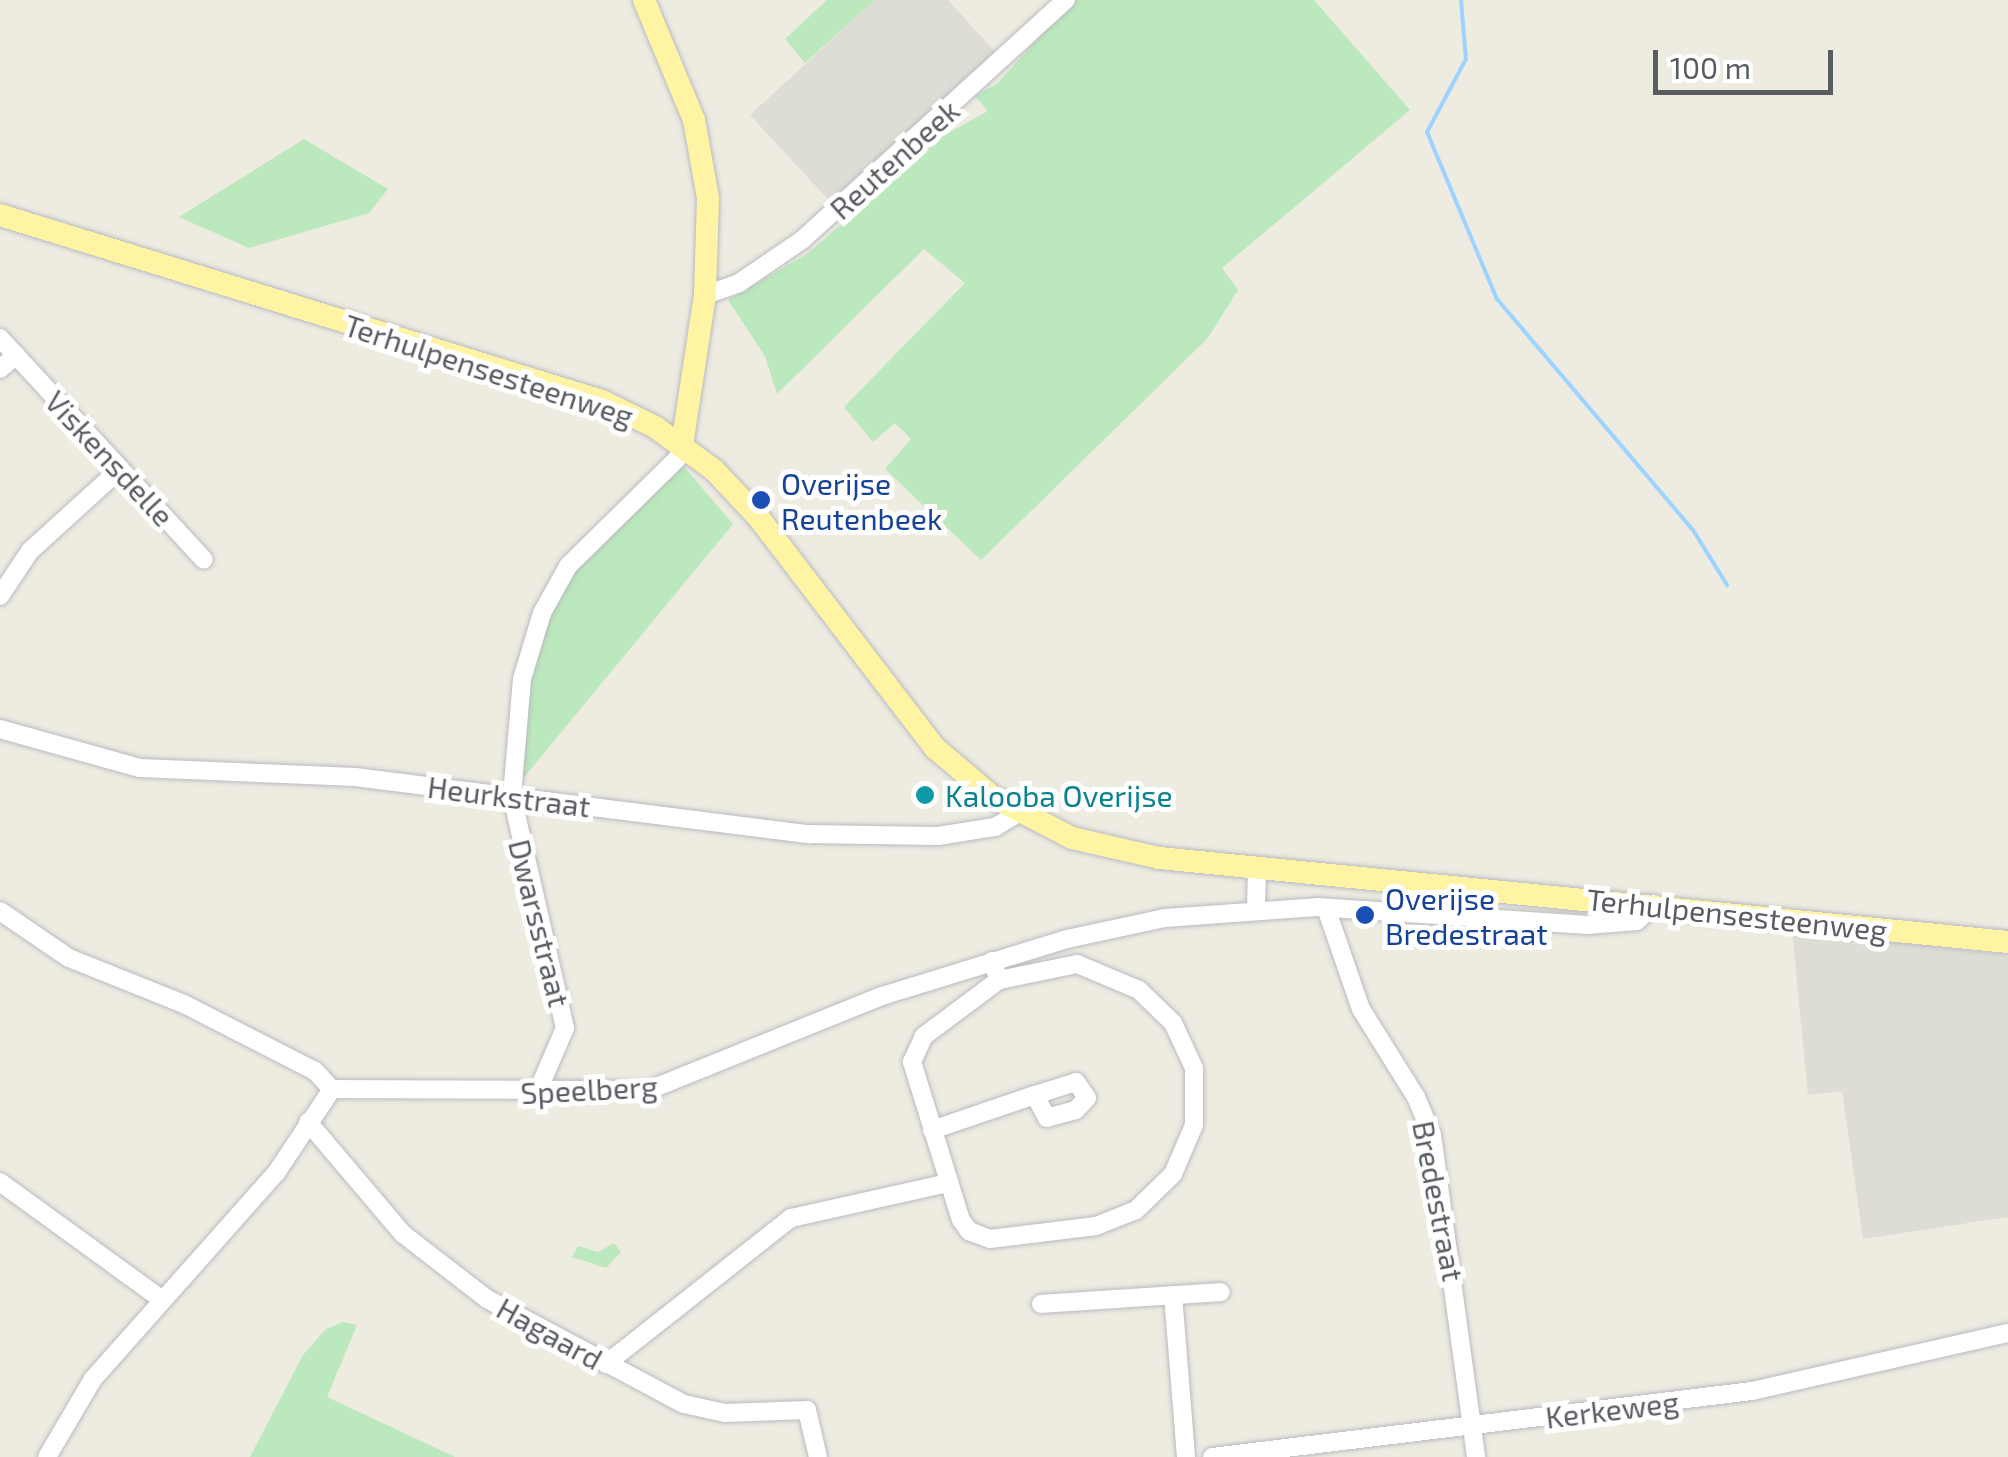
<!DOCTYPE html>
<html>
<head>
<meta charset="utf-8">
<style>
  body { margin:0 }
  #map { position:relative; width:2008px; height:1457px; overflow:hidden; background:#eeebe1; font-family:"Exo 2",sans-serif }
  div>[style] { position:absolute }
  .industrial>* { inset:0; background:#deddd5 }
  .green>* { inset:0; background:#bbe8bc }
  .stream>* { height:4px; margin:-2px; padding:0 2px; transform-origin:2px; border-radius:2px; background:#9fd3ff }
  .roads { filter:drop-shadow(0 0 2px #b9bbc1) drop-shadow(0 0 2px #b9bbc1) }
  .minor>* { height:18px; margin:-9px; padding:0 9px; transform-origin:9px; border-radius:9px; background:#fff }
  .major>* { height:22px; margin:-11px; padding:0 11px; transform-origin:11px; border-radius:11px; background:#fff3a4 }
  .dots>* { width:28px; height:28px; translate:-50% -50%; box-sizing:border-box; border:5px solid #fff; border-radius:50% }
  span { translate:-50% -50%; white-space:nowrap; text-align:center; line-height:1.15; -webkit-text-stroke:10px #fff; paint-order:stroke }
  .street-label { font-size:30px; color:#595d63 }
  .transit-label { font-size:30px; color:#164399 }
  .left { translate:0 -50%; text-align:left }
  .culture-label { font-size:30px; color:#0d838f }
  .scale { position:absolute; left:1653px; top:50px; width:180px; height:45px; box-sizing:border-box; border:5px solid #595d63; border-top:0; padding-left:12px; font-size:30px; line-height:35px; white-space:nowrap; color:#595d63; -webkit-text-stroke:8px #fff; paint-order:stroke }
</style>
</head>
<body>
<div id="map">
  <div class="industrial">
    <i style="clip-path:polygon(875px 0,948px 0,1000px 57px,834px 206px,750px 115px)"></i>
    <i style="clip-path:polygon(1792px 931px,2008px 955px,2008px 1217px,1863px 1239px,1842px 1091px,1808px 1095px)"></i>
  </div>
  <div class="green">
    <i style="clip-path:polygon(827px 0,875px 0,805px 63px,785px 39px)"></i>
    <i style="clip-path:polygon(1072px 0,1314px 0,1410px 110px,1222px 268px,1238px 290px,1207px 339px,981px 560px,885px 469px,911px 439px,895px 423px,873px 442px,844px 407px,965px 283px,924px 249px,777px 394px,765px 356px,728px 300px,807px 254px,943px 136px,988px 111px,975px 96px,998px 83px)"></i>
    <i style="clip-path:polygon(304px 139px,388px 189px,369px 213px,249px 248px,179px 217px)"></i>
    <i style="clip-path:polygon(680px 462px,733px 524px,516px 787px,523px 688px,561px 583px)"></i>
    <i style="clip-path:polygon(614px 1243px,621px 1252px,606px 1268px,572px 1257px,578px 1246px,598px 1252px)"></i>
    <i style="clip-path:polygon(343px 1322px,357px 1325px,327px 1397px,455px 1457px,250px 1457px,303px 1355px,326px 1329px)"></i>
  </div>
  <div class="stream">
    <i style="left:1461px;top:0;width:59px;rotate:85.2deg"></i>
    <i style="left:1466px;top:59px;width:83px;rotate:118.1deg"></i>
    <i style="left:1427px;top:132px;width:181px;rotate:67.3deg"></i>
    <i style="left:1497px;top:299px;width:303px;rotate:49.7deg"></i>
    <i style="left:1693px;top:530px;width:65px;rotate:58.3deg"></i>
  </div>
  <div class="roads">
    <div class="minor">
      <i style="left:705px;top:295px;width:36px;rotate:-19deg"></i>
      <i style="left:739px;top:283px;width:76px;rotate:-34.3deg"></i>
      <i style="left:802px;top:240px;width:357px;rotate:-42.3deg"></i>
      <i style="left:0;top:338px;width:301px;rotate:47.4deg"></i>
      <i style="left:0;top:369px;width:21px;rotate:-41deg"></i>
      <i style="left:0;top:596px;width:54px;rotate:-56.3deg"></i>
      <i style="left:30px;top:551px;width:122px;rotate:-42.3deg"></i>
      <i style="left:0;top:729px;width:145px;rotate:15.6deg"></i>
      <i style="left:140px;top:768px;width:215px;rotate:2.4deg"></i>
      <i style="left:355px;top:777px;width:458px;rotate:7.2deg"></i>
      <i style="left:809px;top:834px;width:129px;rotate:0.9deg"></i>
      <i style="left:938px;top:836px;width:58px;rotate:-9deg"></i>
      <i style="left:995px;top:827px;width:27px;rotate:-31deg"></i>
      <i style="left:1256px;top:908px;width:41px;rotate:-88.6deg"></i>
      <i style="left:1326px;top:908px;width:107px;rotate:70.9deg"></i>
      <i style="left:1361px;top:1009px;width:104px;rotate:58deg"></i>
      <i style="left:1416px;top:1097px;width:41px;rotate:67.2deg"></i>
      <i style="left:1432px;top:1135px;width:325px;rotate:82.2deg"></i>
      <i style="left:0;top:911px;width:83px;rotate:34.3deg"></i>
      <i style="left:69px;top:958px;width:124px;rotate:21.8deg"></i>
      <i style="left:184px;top:1004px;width:147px;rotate:27.1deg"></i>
      <i style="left:315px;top:1071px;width:25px;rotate:47deg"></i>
      <i style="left:992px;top:961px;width:20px;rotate:70deg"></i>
      <i style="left:999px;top:980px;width:94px;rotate:143.3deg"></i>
      <i style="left:924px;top:1036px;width:29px;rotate:115deg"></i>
      <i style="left:912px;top:1062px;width:165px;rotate:72.8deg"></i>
      <i style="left:961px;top:1220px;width:14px;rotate:54deg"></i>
      <i style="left:969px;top:1231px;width:22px;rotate:21deg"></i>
      <i style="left:990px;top:1239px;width:107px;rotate:-7deg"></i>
      <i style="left:1096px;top:1226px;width:43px;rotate:-21.8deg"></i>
      <i style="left:1136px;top:1210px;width:52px;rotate:-44.2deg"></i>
      <i style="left:1173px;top:1174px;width:53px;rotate:-66.8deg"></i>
      <i style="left:1194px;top:1125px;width:57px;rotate:-90deg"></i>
      <i style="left:1194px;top:1068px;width:50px;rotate:-115deg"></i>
      <i style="left:1173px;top:1023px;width:47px;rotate:-135.9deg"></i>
      <i style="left:1139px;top:990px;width:67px;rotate:-157.2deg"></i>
      <i style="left:1077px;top:964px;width:80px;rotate:168.4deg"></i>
      <i style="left:537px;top:1093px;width:71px;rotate:-66.7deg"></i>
      <i style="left:565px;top:1028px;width:238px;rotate:-102.9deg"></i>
      <i style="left:512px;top:796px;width:117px;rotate:-85.1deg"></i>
      <i style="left:522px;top:679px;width:69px;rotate:-73.1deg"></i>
      <i style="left:542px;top:613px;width:54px;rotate:-61deg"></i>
      <i style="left:568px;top:566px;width:153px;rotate:-44.5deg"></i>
      <i style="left:677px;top:459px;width:15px;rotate:-70deg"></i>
      <i style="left:308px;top:1122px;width:147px;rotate:49.7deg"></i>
      <i style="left:403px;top:1234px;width:106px;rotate:37.7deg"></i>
      <i style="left:487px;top:1299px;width:223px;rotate:28.1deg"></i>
      <i style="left:684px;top:1404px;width:42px;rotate:12.4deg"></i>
      <i style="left:725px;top:1413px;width:82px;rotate:-2.1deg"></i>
      <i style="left:807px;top:1410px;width:48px;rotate:76.8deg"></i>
      <i style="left:932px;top:1130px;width:109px;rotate:-18.8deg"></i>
      <i style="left:1035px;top:1095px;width:43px;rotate:-17.6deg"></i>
      <i style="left:1076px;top:1082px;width:19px;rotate:55deg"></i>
      <i style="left:1087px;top:1098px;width:16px;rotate:133deg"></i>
      <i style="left:1076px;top:1110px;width:30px;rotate:165deg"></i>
      <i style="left:1047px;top:1118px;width:26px;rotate:-118deg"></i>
      <i style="left:0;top:1182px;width:199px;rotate:36deg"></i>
      <i style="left:1173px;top:1295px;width:163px;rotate:85.4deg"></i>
      <i style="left:1041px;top:1304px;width:180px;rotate:-3.8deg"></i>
      <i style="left:606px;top:1364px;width:236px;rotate:-38.3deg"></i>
      <i style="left:791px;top:1218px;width:161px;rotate:-12.6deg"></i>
      <i style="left:47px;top:1457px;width:91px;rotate:-59.5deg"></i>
      <i style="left:93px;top:1379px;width:276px;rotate:-48.4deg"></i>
      <i style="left:276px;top:1173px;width:101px;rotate:-56.3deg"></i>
      <i style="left:332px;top:1089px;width:317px;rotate:0.2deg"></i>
      <i style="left:649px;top:1090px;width:251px;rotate:-22deg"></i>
      <i style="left:882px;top:996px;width:194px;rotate:-17.1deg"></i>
      <i style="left:1067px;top:939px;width:100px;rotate:-12.1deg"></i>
      <i style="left:1165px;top:918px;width:152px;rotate:-4.1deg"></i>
      <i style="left:1317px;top:907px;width:272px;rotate:3.8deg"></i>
      <i style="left:1588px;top:925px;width:49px;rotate:-4.7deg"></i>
      <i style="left:1637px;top:921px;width:24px;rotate:-45deg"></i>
      <i style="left:1212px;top:1457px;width:544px;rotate:-6.97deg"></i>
      <i style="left:1752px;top:1391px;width:262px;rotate:-12.8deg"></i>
    </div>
    <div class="major">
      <i style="left:644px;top:0;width:130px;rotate:67.4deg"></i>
      <i style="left:694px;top:120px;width:79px;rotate:79.8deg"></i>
      <i style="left:708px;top:198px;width:97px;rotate:91.8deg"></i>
      <i style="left:705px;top:295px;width:152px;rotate:98.7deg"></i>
      <i style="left:0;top:215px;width:630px;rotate:17.17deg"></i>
      <i style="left:602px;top:401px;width:59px;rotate:26.1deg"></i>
      <i style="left:655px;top:427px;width:73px;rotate:36.1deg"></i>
      <i style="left:714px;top:470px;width:66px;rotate:46.8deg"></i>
      <i style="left:759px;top:518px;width:290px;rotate:52.6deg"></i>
      <i style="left:935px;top:748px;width:76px;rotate:40.2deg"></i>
      <i style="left:993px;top:797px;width:89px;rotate:27.4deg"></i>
      <i style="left:1072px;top:838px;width:89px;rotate:12.9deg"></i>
      <i style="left:1159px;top:858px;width:853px;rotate:5.65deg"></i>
    </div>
  </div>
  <div class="dots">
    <i style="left:761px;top:500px;background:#1a4fb4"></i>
    <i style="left:925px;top:795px;background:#0f9aa8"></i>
    <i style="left:1365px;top:915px;background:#1a4fb4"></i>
  </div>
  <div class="street-label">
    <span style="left:894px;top:159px;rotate:-42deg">Reutenbeek</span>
    <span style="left:489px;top:370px;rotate:18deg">Terhulpensesteenweg</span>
    <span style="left:110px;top:458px;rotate:47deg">Viskensdelle</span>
    <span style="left:509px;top:796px;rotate:7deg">Heurkstraat</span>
    <span style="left:1737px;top:914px;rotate:6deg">Terhulpensesteenweg</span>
    <span style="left:540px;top:923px;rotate:76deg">Dwarsstraat</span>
    <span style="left:589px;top:1089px;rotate:-3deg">Speelberg</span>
    <span style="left:1439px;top:1201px;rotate:79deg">Bredestraat</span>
    <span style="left:550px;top:1333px;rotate:29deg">Hagaard</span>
    <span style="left:1612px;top:1409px;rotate:-7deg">Kerkeweg</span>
  </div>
  <div class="transit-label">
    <span class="left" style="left:781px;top:500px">Overijse<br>Reutenbeek</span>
    <span class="left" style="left:1385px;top:915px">Overijse<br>Bredestraat</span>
  </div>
  <div class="culture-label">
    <span class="left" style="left:945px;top:795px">Kalooba Overijse</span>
  </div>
  <div class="scale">100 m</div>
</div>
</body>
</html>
